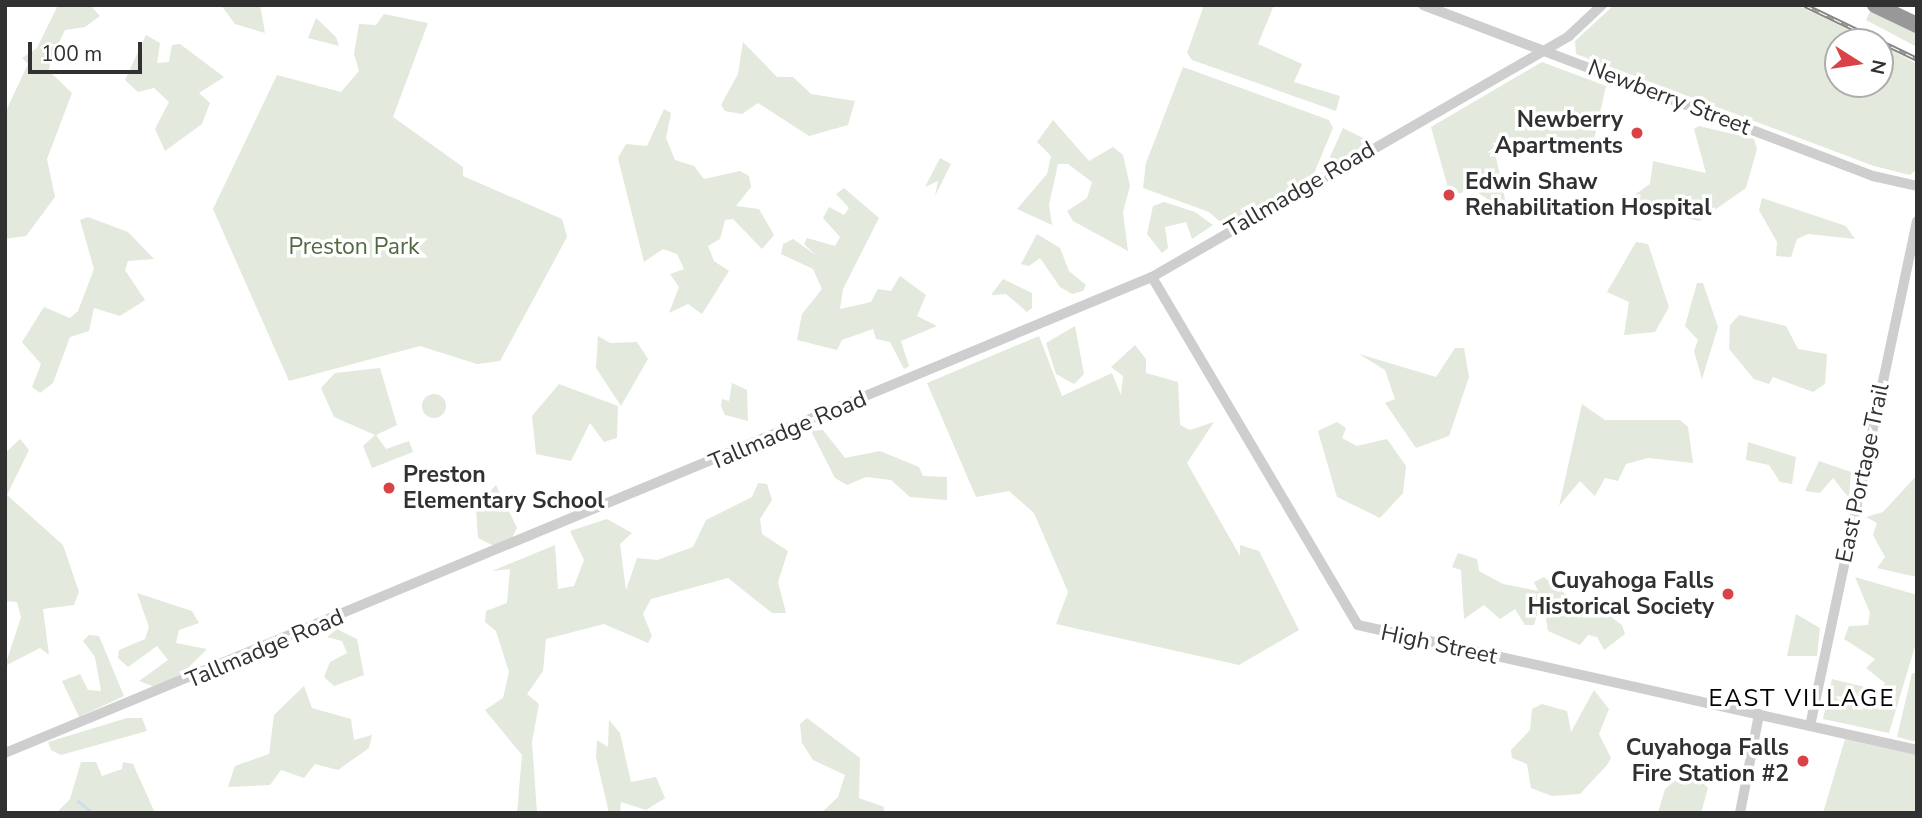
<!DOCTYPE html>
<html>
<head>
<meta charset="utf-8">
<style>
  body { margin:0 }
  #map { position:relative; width:1922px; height:818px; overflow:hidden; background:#fff; font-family:"Nunito Sans",sans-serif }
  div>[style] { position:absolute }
  .green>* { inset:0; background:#e3e9dd }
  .round { border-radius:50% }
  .stream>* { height:2.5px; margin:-1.25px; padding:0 1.25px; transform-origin:1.25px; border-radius:1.25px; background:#cedeea }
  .minor>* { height:10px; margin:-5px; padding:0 5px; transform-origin:5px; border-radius:5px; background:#cecece }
  .highway>* { height:16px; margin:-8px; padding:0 8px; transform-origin:8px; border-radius:8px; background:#989898 }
  .rail>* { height:5px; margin-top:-2.5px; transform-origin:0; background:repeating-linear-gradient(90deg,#fff 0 8px,#868686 0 16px); box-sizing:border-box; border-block:2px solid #868686 }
  .dots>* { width:19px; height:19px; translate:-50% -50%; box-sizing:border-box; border:4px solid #fff; border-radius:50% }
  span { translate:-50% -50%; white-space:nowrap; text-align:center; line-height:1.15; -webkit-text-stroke:7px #fff; paint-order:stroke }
  .street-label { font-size:23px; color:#313131 }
  .poi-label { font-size:23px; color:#313131; font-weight:700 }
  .right { translate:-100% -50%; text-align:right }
  .left { translate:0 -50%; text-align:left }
  .park-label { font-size:23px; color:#526a41 }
  .neighbourhood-label { font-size:24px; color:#000; letter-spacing:2px }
  .frame { position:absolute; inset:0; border:7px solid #313131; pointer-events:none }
  .north { position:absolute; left:1824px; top:28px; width:70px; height:70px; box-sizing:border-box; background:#fff; border:2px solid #adadad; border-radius:50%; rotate:102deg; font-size:19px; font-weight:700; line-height:28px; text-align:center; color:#313131 }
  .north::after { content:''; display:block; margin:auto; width:24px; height:32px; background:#d94247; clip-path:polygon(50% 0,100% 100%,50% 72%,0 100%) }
  .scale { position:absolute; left:28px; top:42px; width:114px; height:32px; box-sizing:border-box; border:4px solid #313131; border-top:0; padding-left:9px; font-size:21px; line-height:24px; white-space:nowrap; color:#313131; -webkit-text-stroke:5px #fff; paint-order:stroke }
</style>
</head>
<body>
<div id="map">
  <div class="green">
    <i style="clip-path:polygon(58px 5px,90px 5px,100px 16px,85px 27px,65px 30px,50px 61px,49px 71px,72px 93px,47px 159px,55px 197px,26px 236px,5px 239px,5px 113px,28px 64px,22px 58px,37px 48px)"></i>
    <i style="clip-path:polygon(221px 5px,260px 5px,265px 33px,235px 24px)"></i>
    <i style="clip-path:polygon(1204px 5px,1274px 5px,1258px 44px,1302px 64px,1294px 82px,1340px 96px,1336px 111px,1192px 60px,1187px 53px)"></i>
    <i style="clip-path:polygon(1614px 5px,1797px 5px,1875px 42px,1838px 42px,1838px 84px,1880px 84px,1880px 44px,1895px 52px,1917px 64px,1917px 169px,1910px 175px,1874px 166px,1576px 54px,1575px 41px)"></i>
    <i style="clip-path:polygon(1871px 9px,1917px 29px,1917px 47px,1866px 20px)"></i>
    <i style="clip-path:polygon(384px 14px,428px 23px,393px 117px,463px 167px,463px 176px,562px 219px,567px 237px,500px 361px,477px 364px,420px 346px,289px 381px,213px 209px,277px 75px,341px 92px,359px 71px,354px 54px,359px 24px,376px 25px)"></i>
    <i style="clip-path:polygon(316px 18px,336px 37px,339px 46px,308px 38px)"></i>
    <i style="clip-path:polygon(146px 35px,160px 43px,157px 63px,169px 62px,172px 45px,180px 44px,224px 77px,199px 93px,210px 103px,202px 124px,165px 151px,155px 129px,169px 102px,154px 88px,138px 92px,125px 80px)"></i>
    <i style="clip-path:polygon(743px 42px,777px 77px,793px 77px,811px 94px,855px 101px,848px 125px,809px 136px,758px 103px,742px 114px,725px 111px,721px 105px,738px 74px)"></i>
    <i style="clip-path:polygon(1542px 62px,1606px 86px,1592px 149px,1518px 137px,1494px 148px,1506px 204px,1499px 207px,1474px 190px,1450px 195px,1431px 127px)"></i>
    <i style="clip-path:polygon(1183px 67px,1329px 120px,1333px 128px,1312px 178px,1226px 227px,1209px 212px,1143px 188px,1146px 163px)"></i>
    <i style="clip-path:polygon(664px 109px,671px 113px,666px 138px,675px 160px,694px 166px,704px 179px,740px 171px,749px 176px,751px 187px,736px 206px,759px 209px,774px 235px,762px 249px,733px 219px,725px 220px,720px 239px,708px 246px,714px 261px,729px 271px,702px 314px,688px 304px,669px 313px,679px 287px,670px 274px,684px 269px,677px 254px,663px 249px,644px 262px,618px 158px,626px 144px,647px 146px)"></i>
    <i style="clip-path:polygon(1053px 120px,1089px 161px,1113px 147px,1123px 155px,1130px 186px,1123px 212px,1128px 251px,1073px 221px,1067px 211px,1087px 198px,1092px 182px,1068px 164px,1058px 164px,1049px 205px,1052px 225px,1017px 209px,1047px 174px,1051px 156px,1037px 142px)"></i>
    <i style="clip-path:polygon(1699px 126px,1754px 139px,1757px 149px,1746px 188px,1699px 221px,1648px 209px,1633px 196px,1650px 184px,1653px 161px,1706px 173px,1694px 129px)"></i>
    <i style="clip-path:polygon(1343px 128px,1371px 142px,1331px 164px,1330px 157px)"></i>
    <i style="clip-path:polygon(940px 158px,951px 164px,935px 196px,938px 181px,925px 187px)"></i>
    <i style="clip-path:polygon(844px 188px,879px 218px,843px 289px,840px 309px,871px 302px,878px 289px,891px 291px,900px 276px,926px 295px,917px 316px,937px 326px,901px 341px,909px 366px,904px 369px,890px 342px,876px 339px,873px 329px,842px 340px,837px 350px,797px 340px,802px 314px,822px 289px,813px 269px,781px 254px,783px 244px,793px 239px,817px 256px,804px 244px,807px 238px,835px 246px,840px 237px,823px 218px,829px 207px,844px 215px,849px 208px,836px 194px)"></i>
    <i style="clip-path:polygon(1762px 198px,1846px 226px,1855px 239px,1808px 234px,1797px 239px,1791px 257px,1776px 256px,1777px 242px,1759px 210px)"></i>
    <i style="clip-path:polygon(1164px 202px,1195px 212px,1213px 225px,1192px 239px,1186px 222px,1165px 227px,1168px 248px,1162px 253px,1147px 234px,1153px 206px)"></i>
    <i style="clip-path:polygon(88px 217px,128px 232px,154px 259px,128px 261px,125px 270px,145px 300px,120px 316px,94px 308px,89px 331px,70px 337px,53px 383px,40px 393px,32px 387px,41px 364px,22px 342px,44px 307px,70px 318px,78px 311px,94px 269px,80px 220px)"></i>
    <i style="clip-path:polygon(1037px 234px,1060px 248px,1069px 271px,1086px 285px,1083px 291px,1072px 294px,1060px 287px,1040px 258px,1029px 266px,1021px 264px)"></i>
    <i style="clip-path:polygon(1636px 242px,1648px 244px,1669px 307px,1655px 332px,1624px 335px,1629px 302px,1607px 292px)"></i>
    <i style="clip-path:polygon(1003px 279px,1032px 293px,1032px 308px,1027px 312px,1006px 294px,991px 295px)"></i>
    <i style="clip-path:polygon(1697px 283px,1703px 283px,1718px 327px,1702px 379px,1694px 351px,1698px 340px,1685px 326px)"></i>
    <i style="clip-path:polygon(1739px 315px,1786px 326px,1798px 349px,1827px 354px,1825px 384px,1813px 392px,1773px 377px,1769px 384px,1754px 379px,1729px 349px,1730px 325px)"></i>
    <i style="clip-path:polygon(1075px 326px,1084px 374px,1074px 384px,1056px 374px,1046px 343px)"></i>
    <i style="clip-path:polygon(598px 336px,610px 343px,637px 342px,648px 359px,621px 406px,596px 368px)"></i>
    <i style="clip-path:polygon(1039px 336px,1062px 396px,1112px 373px,1121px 395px,1123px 376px,1111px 367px,1135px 345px,1146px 359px,1146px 373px,1178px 382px,1180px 425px,1190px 430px,1214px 422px,1187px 463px,1240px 556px,1240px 545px,1259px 551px,1299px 630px,1239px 665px,1056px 624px,1068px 592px,1034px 513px,1009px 491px,976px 497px,927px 383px)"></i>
    <i style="clip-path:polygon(1455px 348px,1464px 348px,1469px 377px,1449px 436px,1416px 448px,1385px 403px,1395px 399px,1385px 370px,1359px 354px,1436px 377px)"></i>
    <i style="clip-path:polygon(380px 368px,397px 425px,376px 435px,386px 449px,409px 441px,413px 452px,372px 468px,363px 446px,375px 435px,334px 417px,321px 388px,335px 373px)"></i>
    <i style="clip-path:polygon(732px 383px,747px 390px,748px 421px,725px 415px,721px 406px,722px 399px,729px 401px)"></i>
    <i style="clip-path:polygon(559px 384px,618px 406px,617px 438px,604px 442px,590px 423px,571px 461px,536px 454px,532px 416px)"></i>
    <i class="round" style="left:422px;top:394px;width:24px;height:24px"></i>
    <i style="clip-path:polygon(1582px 404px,1605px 420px,1680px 420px,1688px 427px,1693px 463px,1648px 458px,1626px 464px,1618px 481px,1605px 478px,1595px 496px,1580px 481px,1559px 506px)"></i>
    <i style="clip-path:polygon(1337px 422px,1346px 428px,1342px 438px,1357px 446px,1387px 439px,1406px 466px,1403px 493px,1380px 518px,1337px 497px,1318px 431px)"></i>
    <i style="clip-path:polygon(823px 430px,845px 458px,880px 451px,919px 467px,923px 476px,947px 477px,947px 500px,910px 497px,891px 480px,866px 477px,847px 485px,835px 478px,811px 431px)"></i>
    <i style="clip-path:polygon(20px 439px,29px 450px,7px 495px,63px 545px,79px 592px,74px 605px,43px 609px,49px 655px,40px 648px,5px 666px,21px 617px,17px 602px,5px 601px,5px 453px)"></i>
    <i style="clip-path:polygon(1748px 442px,1796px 457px,1792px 484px,1780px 482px,1769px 465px,1746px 460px)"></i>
    <i style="clip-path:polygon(1819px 461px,1851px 472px,1849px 498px,1833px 478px,1820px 493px,1805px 491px)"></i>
    <i style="clip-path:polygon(1917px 475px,1917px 577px,1877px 568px,1885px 557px,1873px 535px,1877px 523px,1866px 517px,1883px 512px)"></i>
    <i style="clip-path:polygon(758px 483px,767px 484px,772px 500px,760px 519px,762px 534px,788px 551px,778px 582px,786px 613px,772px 613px,728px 578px,651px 599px,643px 614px,652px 636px,648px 643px,604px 624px,546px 639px,543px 671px,527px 694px,539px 704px,532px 742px,537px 813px,517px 813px,522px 755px,485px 710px,503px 698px,509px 672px,496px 631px,485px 622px,486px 611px,507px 603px,510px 569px,492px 571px,555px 545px,558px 589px,574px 586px,584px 560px,570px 531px,607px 519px,632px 533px,620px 544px,626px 590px,637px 558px,657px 560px,693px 547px,706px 520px,752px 497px)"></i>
    <i style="clip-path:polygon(496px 485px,517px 528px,510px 542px,494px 546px,478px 538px,476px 508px)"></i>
    <i style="clip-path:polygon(1458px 553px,1477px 559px,1479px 571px,1503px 584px,1538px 591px,1534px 582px,1544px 577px,1575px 602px,1596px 606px,1622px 625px,1625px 634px,1604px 650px,1597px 637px,1588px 635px,1580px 645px,1548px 631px,1545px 612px,1538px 611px,1534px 625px,1525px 625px,1515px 609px,1500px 619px,1484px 605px,1464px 619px,1461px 570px,1452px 567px)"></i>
    <i style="clip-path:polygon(1855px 577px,1917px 595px,1916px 643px,1889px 733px,1823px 719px,1832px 679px,1881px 691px,1885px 683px,1866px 668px,1875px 659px,1844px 639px,1849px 626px,1868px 625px,1870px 613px)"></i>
    <i style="clip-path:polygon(137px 593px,192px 611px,199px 623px,179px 630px,176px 643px,207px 649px,179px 677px,155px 687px,139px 681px,168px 660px,157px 646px,128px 667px,118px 658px,119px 650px,145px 639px,149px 627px)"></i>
    <i style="clip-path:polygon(1796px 614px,1820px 628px,1817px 656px,1787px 656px)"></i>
    <i style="clip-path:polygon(337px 629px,357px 639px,364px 675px,334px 686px,324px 677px,330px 662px,347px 653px,342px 641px,327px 637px)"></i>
    <i style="clip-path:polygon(89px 635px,99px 636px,124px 696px,79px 717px,62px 681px,80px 674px,88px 690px,101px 691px,95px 657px,83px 641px)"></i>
    <i style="clip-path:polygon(1912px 673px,1917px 674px,1917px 742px,1897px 737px)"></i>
    <i style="clip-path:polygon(304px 686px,312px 708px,351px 719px,354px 740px,372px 735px,369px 748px,338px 770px,315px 764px,304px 778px,281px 770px,270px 785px,228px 787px,235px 766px,269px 754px,274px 715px)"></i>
    <i style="clip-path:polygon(1594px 690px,1609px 709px,1599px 734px,1611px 758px,1607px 765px,1580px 794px,1552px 796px,1531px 788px,1527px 764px,1512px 758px,1511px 750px,1530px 730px,1532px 709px,1542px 704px,1567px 711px,1571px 732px)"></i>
    <i style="clip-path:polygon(127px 718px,142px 718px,147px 731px,61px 755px,51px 750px,48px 742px)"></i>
    <i style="clip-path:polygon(807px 718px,860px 758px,859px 798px,884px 807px,884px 813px,821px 813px,838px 797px,845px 775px,813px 760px,802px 743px,800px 724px)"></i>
    <i style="clip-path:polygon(609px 720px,620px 733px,631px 782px,656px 777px,665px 798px,646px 810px,621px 802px,620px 813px,609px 813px,596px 757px,597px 740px,608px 747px)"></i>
    <i style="clip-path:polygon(1845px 739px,1917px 755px,1917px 813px,1823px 813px)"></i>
    <i style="clip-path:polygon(81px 762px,96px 762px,102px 776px,122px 769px,123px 762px,133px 764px,155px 813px,56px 813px,70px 799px)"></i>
    <i style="clip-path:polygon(1697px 777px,1708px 788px,1701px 813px,1658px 813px,1665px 789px,1678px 778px)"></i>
  </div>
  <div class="stream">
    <i style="left:78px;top:801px;width:19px;rotate:39deg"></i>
  </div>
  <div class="minor">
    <i style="left:1423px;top:5px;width:481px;rotate:20.8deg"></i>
    <i style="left:1873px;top:176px;width:45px;rotate:12.8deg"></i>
    <i style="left:1152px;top:277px;width:404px;rotate:59.4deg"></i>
    <i style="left:1358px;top:625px;width:573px;rotate:12.6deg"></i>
    <i style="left:1810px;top:726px;width:516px;rotate:-78.04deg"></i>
    <i style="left:5px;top:753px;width:1242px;rotate:-22.54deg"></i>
    <i style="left:1152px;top:277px;width:482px;rotate:-30deg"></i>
    <i style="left:1569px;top:36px;width:45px;rotate:-43.2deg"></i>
    <i style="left:1740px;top:813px;width:101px;rotate:-79.1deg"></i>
  </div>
  <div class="highway">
    <i style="left:1875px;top:5px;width:47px;rotate:25.5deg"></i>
  </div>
  <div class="rail">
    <i style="left:1805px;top:5px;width:124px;rotate:25.7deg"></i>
  </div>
  <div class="dots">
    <i style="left:1637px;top:133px;background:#d94247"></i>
    <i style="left:1449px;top:195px;background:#d94247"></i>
    <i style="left:389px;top:488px;background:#d94247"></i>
    <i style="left:1728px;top:594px;background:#d94247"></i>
    <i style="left:1803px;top:761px;background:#d94247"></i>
  </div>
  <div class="street-label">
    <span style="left:1669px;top:98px;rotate:21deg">Newberry Street</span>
    <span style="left:1300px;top:190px;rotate:-30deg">Tallmadge Road</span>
    <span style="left:788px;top:431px;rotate:-23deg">Tallmadge Road</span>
    <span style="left:1863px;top:473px;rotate:-78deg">East Portage Trail</span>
    <span style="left:1439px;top:645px;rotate:12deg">High Street</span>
    <span style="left:265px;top:649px;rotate:-23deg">Tallmadge Road</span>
  </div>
  <div class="poi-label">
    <span class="right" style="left:1623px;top:133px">Newberry<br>Apartments</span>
    <span class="left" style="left:1465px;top:195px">Edwin Shaw<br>Rehabilitation Hospital</span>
    <span class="left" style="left:403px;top:488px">Preston<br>Elementary School</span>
    <span class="right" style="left:1714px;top:594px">Cuyahoga Falls<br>Historical Society</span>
    <span class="right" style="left:1789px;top:761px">Cuyahoga Falls<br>Fire Station #2</span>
  </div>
  <div class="park-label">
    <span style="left:354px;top:247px">Preston Park</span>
  </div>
  <div class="neighbourhood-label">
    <span style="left:1802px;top:699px">EAST VILLAGE</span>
  </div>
  <div class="frame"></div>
  <div class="north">N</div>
  <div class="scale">100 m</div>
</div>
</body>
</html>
